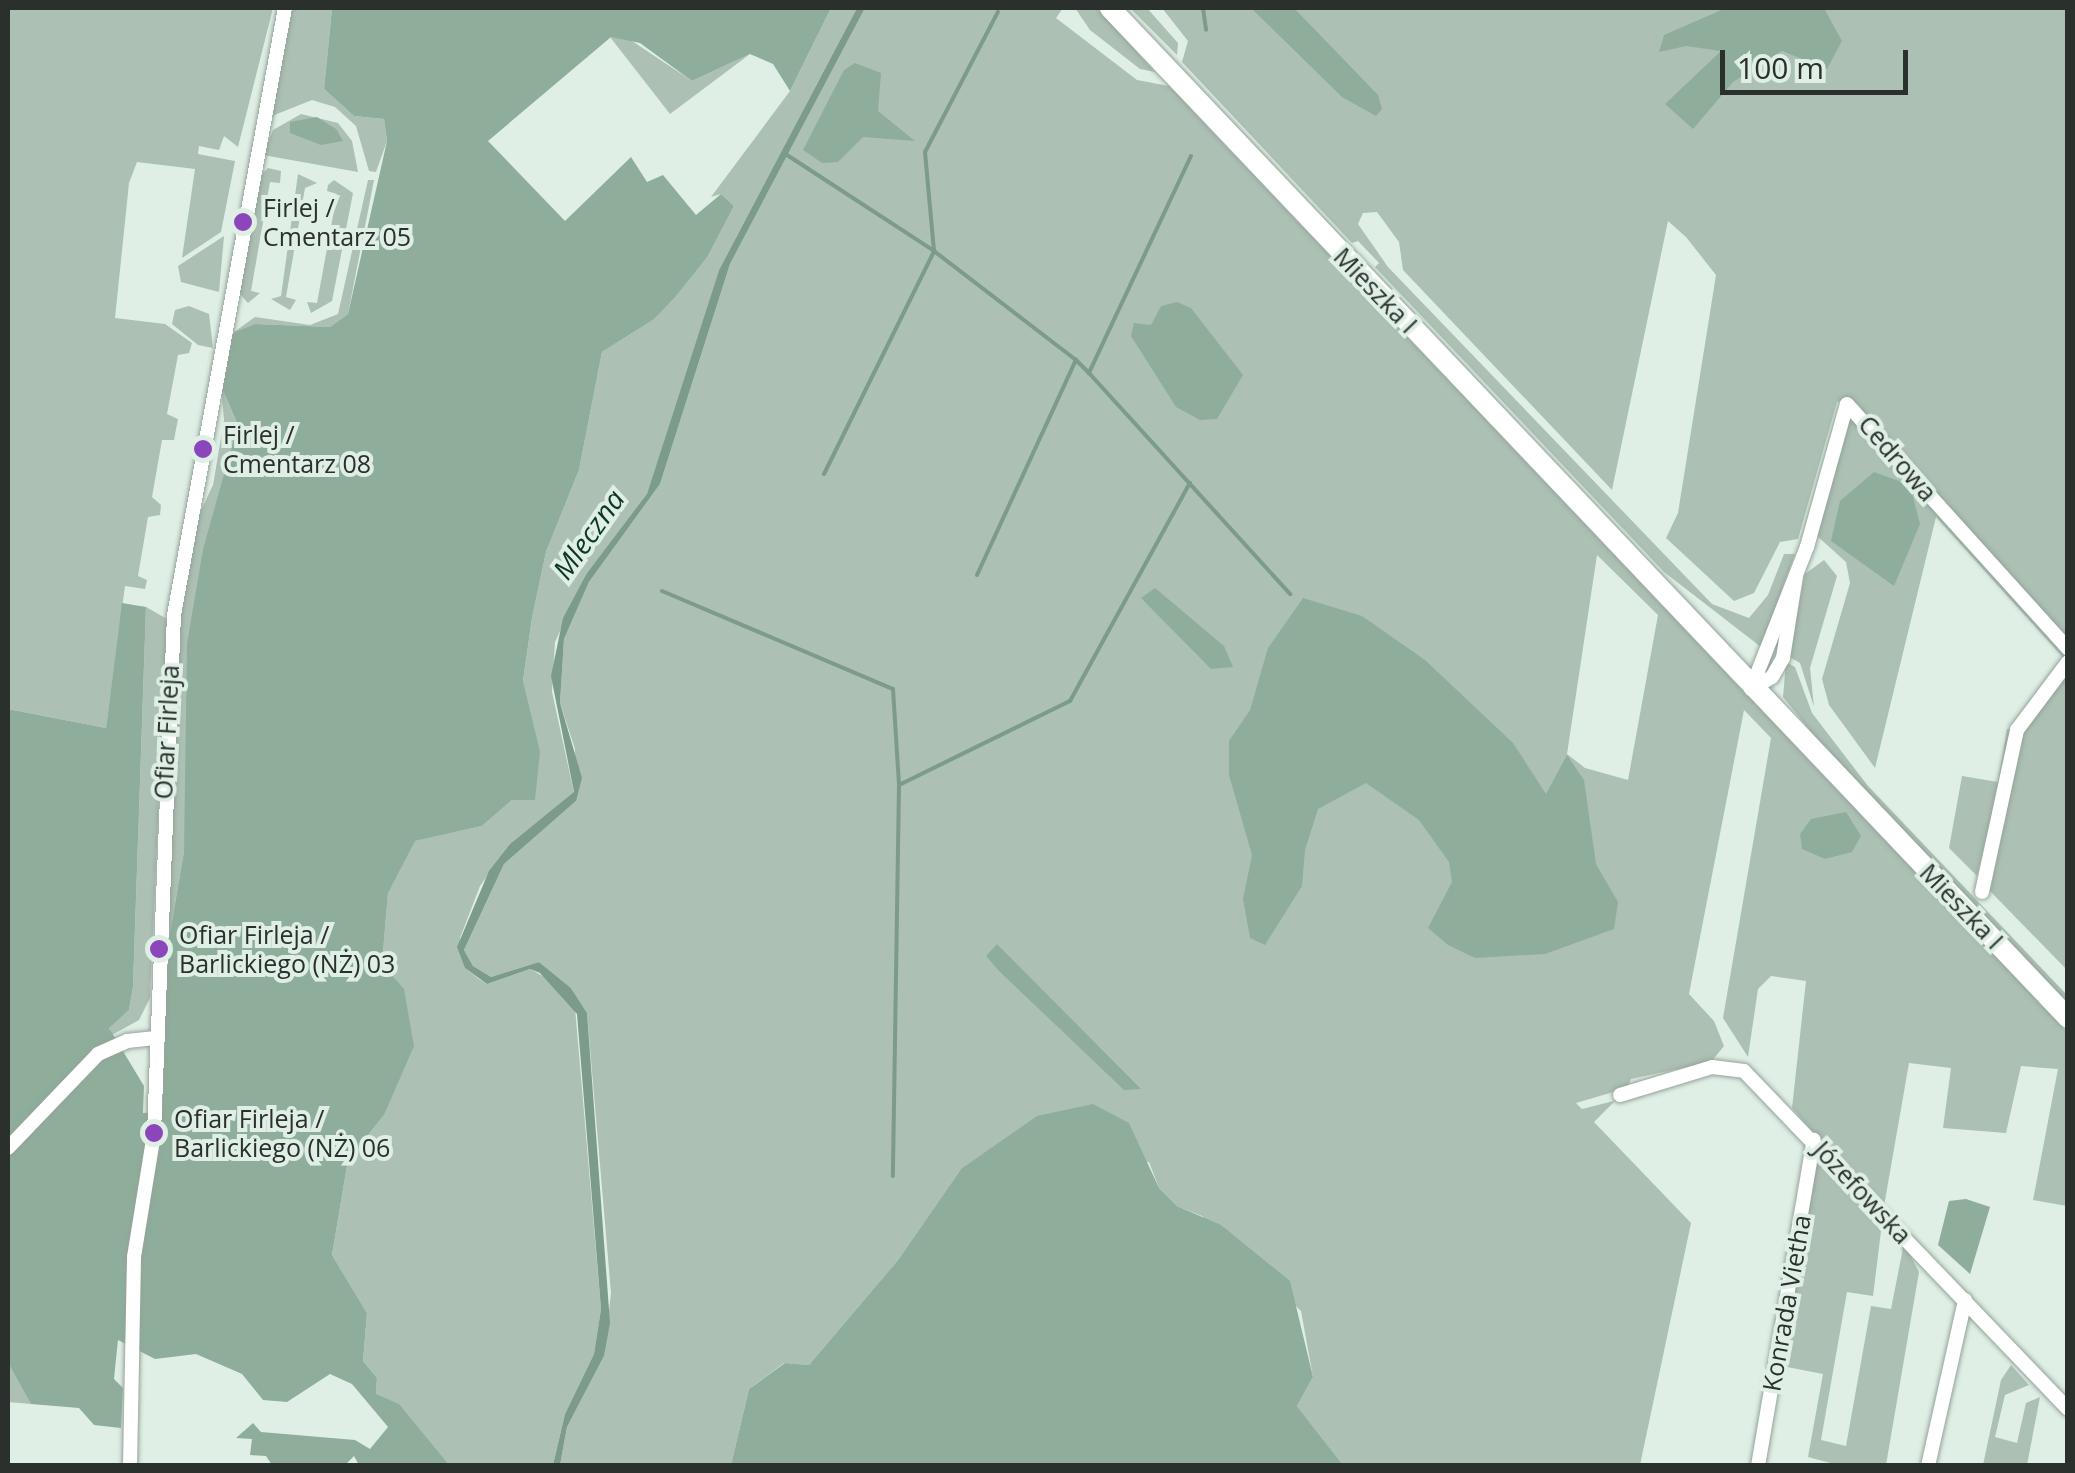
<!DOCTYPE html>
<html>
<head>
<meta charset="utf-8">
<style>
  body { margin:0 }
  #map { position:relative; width:2075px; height:1473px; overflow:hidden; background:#dfefe5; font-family:"Open Sans",sans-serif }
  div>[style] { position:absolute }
  .green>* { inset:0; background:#acc0b4 }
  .forest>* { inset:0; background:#8eae9b }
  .water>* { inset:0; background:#7c9b88 }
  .stream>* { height:4px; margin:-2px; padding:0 2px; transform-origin:2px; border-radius:2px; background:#7c9b88 }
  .roads { filter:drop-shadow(0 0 2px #94a399) drop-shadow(0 0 2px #94a399) }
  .street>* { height:14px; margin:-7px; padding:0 7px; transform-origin:7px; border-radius:7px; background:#fff }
  .secondary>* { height:20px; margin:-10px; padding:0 10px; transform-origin:10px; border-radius:10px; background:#fff }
  .dots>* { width:28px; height:28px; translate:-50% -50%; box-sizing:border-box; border:5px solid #dfefe5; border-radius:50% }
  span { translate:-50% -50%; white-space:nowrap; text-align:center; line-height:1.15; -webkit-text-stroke:8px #dfefe5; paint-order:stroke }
  .poi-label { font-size:25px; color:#2a302c }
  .left { translate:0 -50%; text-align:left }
  .street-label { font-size:25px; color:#2a302c }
  .water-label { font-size:28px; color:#0c3723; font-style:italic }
  .frame { position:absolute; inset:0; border:10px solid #2a302c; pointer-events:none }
  .scale { position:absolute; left:1720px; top:50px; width:188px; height:45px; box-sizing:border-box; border:5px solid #2a302c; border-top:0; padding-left:12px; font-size:30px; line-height:35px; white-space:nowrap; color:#2a302c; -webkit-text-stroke:8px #dfefe5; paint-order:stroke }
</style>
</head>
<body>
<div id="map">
  <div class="green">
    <i style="clip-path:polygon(8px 8px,273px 8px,238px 147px,224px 136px,219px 150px,199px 146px,198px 154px,235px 161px,221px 232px,182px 258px,195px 169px,137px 162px,129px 183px,115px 318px,165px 324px,192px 343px,189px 353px,178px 355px,167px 414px,178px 419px,174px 440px,162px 440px,152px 497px,161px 505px,160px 515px,148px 517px,138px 576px,147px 580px,145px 589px,125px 586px,106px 728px,8px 709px)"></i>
    <i style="clip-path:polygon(292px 8px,332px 8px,324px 89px,354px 116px,384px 119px,387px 141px,376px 172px,369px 171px,356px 126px,335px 107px,312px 100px,272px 116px)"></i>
    <i style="clip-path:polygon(831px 8px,857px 8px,719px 270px,647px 495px,587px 573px,555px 642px,552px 692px,574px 793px,510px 844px,480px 886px,460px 938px,465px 968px,479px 979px,487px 984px,530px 969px,552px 981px,575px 1008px,601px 1309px,594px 1354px,565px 1414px,553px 1465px,449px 1465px,376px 1394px,377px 1378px,363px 1361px,367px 1313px,332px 1255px,348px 1160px,384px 1115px,404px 990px,382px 964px,388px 892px,414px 841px,482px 826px,512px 800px,534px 800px,523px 681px,532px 618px,546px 552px,579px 470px,602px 352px,653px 320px,708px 256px,734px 206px,721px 194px,711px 197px,790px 91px)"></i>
    <i style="clip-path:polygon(evenodd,865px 8px,1063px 8px,1056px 18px,1137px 80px,1169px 86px,2067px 1032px,2067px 1206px,2033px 1200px,2058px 1069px,2021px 1066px,2006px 1133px,1943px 1128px,1951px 1068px,1909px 1063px,1883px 1212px,1792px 1108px,1806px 981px,1771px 976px,1758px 989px,1748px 1057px,1723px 1018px,1771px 738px,1744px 710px,1689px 994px,1714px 1021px,1724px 1046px,1711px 1062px,1631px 1079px,1627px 1088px,1576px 1103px,1582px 1109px,1641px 1094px,1615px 1101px,1594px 1122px,1691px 1223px,1640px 1465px,1343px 1465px,1297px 1406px,1313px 1377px,1301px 1311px,1202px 1216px,1177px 1206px,1159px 1188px,1149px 1162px,961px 1169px,898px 1260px,809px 1365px,784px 1363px,749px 1389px,731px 1465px,560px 1465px,567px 1427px,604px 1356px,611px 1293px,587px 1013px,571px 988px,539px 962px,491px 977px,473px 966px,464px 950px,504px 864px,576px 801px,575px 749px,560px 703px,564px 639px,589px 582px,660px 484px,730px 264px,865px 8px,1597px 555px,1658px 615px,1628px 780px,1585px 768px,1567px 754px,1597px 555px)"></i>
    <i style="clip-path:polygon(1075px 8px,1097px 8px,1155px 72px,1140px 69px,1090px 30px)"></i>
    <i style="clip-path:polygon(1130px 8px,1147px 8px,1178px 43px,1177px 55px)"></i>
    <i style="clip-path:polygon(1162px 8px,2067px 8px,2067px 662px,1936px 517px,1875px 768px,1829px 705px,1822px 679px,1850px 583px,1846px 562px,1816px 535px,1848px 399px,1837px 402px,1798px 539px,1780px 542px,1754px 593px,1734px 601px,1666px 538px,1678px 513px,1716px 275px,1686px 237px,1668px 221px,1612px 490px,1403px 270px,1399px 242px,1377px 212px,1363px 213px,1358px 224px,1388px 267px,1712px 604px,1749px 618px,1768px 595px,1784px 554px,1795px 554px,1761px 647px,1664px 572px,1375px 267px,1379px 263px,1358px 241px,1352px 243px,1182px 62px,1188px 41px)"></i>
    <i style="clip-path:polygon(623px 35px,692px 81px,750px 54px,670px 114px,610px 37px)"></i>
    <i style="clip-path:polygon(301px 114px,338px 123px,352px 141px,358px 172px,263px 155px,273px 130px)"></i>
    <i style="clip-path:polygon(268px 168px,281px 171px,280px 183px,270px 182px,251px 291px,260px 293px,248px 303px,239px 293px,259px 177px)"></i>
    <i style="clip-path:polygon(298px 174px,317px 183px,305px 188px,286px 297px,296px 300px,290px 310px,271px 299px,281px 296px)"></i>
    <i style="clip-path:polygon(334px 180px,353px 193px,332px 301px,311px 313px,307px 302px,317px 303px,337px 194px,327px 191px,328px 185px)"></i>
    <i style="clip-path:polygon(368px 180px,374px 180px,348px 314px,330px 327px,255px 324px,234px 332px,255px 317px,310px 325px,338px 314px)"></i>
    <i style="clip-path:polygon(224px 236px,219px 292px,181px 282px,178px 266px)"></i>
    <i style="clip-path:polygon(189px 306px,209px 314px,213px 348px,198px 345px,172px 324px,175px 310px)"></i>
    <i style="clip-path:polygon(221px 386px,238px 425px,236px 448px,203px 549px,184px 851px,168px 945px,175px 645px,197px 519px,213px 485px,224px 420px)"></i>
    <i style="clip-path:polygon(1824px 560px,1837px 576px,1810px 668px,1814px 707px,1800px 663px,1788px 656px,1805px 574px)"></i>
    <i style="clip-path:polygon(146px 607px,167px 619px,150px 998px,139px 1020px,112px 1035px,109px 1027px,129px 1010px,133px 987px)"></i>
    <i style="clip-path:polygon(1786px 662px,1795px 667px,1812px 713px,1868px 786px,2067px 995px,2067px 1004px,1842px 770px,1783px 697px)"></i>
    <i style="clip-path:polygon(2067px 669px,2067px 970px,1990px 891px,2024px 728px)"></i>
    <i style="clip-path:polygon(2007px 729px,2013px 729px,1977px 876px,1949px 848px,1962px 776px,1998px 782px)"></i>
    <i style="clip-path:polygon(1817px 1156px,1882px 1223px,1873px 1296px,1847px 1292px,1821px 1440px,1846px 1446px,1871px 1306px,1891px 1309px,1904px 1243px,1919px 1272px,1886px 1465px,1838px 1465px,1808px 1457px,1823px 1374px,1782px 1366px)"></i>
    <i style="clip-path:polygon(8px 1362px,11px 1362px,31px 1404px,8px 1402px)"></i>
    <i style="clip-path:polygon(2011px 1365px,2029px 1385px,2005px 1395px,1995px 1437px,2017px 1443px,2026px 1403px,2040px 1397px,2027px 1465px,1983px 1465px,2001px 1380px)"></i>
  </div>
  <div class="forest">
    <i style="clip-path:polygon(332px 8px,831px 8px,790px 91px,773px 64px,750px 54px,692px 81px,640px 43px,611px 37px,488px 141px,565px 221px,631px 157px,647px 182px,663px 175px,696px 215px,721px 194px,734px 206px,708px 256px,675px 297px,653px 320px,602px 352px,579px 470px,546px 552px,532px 618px,523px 681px,540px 752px,535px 800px,512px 800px,482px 826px,415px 841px,388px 893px,382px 964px,404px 989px,414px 1046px,384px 1115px,348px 1160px,332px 1255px,367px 1313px,363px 1361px,377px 1378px,376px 1394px,399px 1404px,449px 1465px,359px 1465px,354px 1456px,345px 1465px,272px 1465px,266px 1456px,250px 1455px,252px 1439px,236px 1438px,253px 1423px,261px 1432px,355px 1440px,370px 1449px,388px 1427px,352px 1384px,330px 1374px,287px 1402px,263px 1400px,242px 1374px,196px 1354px,155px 1359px,118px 1340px,114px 1379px,123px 1388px,121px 1428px,94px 1425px,79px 1408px,31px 1404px,8px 1362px,8px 709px,106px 728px,122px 603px,146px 607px,133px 987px,129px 1010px,109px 1028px,144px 1086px,143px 1113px,162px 1112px,168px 945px,184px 851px,187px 644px,203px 549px,238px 425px,221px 386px,227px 348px,234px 332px,255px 324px,330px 327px,348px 314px,387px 141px,384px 119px,354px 116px,324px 89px)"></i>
    <i style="clip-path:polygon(1251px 8px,1294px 8px,1378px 95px,1382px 109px,1376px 116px,1342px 97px)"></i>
    <i style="clip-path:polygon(1726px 8px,1824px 8px,1842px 41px,1827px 69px,1782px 51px,1733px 82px,1693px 129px,1665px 104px,1721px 51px,1686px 46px,1659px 52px,1664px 35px)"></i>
    <i style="clip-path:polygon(855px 63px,881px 73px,878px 111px,915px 141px,863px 137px,838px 162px,822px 163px,803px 150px,844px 70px)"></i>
    <i style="clip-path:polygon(317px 117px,336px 129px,343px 141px,321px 145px,290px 133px,290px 122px)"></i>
    <i style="clip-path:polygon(1177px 302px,1191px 308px,1243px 375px,1217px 419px,1200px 420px,1176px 407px,1131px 336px,1134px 323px,1151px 325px,1161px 306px)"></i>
    <i style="clip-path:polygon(1874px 472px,1910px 485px,1920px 524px,1894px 586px,1831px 541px,1840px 501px)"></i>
    <i style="clip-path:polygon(1155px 588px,1224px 646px,1233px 667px,1211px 669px,1141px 598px)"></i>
    <i style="clip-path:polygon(1303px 598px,1362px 616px,1425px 660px,1513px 743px,1546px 794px,1567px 755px,1584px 780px,1596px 864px,1618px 902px,1614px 929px,1545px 954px,1475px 958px,1448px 945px,1428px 928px,1452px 882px,1449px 862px,1419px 820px,1366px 783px,1318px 809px,1305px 850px,1302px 886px,1265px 945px,1250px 938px,1243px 899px,1252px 855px,1229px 775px,1229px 741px,1250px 710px,1268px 648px)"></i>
    <i style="clip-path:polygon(1846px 812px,1861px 836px,1852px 852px,1825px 859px,1802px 849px,1800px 834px,1811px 819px)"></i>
    <i style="clip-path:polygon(997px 944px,1135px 1083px,1141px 1089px,1124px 1090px,999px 971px,986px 956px)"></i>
    <i style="clip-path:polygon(1093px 1104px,1129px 1123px,1159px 1188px,1177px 1206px,1221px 1225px,1290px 1281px,1313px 1377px,1297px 1406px,1343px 1465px,731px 1465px,749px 1389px,785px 1363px,809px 1365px,898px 1260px,961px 1169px,1037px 1116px)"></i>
    <i style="clip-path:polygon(1966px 1199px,1990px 1207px,1970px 1274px,1938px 1245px,1949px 1201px)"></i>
  </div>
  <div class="water">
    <i style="clip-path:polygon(857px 8px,865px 8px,730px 264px,660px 484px,589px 582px,564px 639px,560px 703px,582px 778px,576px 801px,504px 864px,464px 950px,473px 966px,491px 977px,539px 962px,571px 988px,587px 1013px,610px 1323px,604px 1356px,567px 1427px,560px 1465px,553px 1465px,565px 1414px,594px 1354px,601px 1309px,577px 1014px,540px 973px,530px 969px,487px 984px,465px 968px,457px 947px,489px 871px,510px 844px,574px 792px,551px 676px,563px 618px,587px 573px,647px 494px,719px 270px)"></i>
  </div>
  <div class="stream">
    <i style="left:1203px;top:8px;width:22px;rotate:82deg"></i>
    <i style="left:787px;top:155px;width:176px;rotate:33.1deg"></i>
    <i style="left:1191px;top:156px;width:240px;rotate:115.2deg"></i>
    <i style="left:1089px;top:373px;width:299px;rotate:47.7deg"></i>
    <i style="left:934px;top:251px;width:99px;rotate:-95.2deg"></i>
    <i style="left:925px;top:152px;width:158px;rotate:-62.5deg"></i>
    <i style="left:824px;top:474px;width:249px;rotate:-63.7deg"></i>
    <i style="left:934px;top:251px;width:179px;rotate:37.5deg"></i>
    <i style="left:977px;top:575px;width:237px;rotate:-65.3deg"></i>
    <i style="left:1076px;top:360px;width:18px;rotate:45deg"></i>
    <i style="left:662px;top:591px;width:251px;rotate:23deg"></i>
    <i style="left:893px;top:689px;width:96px;rotate:86.4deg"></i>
    <i style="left:899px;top:785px;width:391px;rotate:90.9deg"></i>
    <i style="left:899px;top:785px;width:191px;rotate:-26.2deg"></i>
    <i style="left:1070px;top:701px;width:249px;rotate:-61.2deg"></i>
  </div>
  <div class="roads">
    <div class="street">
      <i style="left:1796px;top:576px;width:83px;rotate:99deg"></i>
      <i style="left:1783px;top:658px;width:22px;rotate:120deg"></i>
      <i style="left:1772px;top:677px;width:24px;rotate:150deg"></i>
      <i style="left:1751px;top:689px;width:153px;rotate:-68.5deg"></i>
      <i style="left:1807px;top:547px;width:148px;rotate:-74.4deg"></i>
      <i style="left:1847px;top:404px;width:330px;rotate:47.9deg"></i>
      <i style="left:1982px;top:892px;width:166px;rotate:-77.8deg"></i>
      <i style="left:2017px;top:730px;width:85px;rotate:-53.1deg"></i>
      <i style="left:1620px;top:1095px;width:96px;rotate:-16.9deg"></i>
      <i style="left:1712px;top:1067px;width:32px;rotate:7deg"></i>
      <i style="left:1744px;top:1071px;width:468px;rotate:46.2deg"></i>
      <i style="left:8px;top:1148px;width:130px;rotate:-46.2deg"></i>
      <i style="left:98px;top:1054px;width:32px;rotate:-24deg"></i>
      <i style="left:127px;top:1041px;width:31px;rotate:-6deg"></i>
      <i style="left:130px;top:1466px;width:209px;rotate:-88.9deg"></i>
      <i style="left:134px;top:1257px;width:126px;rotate:-80.8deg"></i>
      <i style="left:154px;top:1133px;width:518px;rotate:-87.79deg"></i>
      <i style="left:174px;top:615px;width:617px;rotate:-79.64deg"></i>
      <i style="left:1758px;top:1466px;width:331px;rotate:-80.3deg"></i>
      <i style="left:1928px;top:1466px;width:170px;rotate:-77.4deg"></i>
    </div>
    <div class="secondary">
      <i style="left:1110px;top:8px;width:1392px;rotate:46.51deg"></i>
    </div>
  </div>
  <div class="dots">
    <i style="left:243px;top:222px;background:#8a46ba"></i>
    <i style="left:203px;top:449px;background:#8a46ba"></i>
    <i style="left:159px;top:949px;background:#8a46ba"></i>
    <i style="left:154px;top:1133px;background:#8a46ba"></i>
  </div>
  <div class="poi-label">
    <span class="left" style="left:263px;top:222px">Firlej /<br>Cmentarz 05</span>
    <span class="left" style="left:223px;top:449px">Firlej /<br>Cmentarz 08</span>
    <span class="left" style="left:179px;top:949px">Ofiar Firleja /<br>Barlickiego (NŻ) 03</span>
    <span class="left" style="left:174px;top:1133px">Ofiar Firleja /<br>Barlickiego (NŻ) 06</span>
  </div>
  <div class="street-label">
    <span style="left:1376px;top:290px;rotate:46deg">Mieszka I</span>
    <span style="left:1898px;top:458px;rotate:49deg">Cedrowa</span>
    <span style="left:166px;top:732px;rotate:-87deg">Ofiar Firleja</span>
    <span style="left:1962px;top:906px;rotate:46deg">Mieszka I</span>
    <span style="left:1863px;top:1192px;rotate:47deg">Józefowska</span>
    <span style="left:1786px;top:1303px;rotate:-80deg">Konrada Vietha</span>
  </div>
  <div class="water-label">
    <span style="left:588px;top:534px;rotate:-55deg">Mleczna</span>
  </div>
  <div class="frame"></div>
  <div class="scale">100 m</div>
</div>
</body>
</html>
